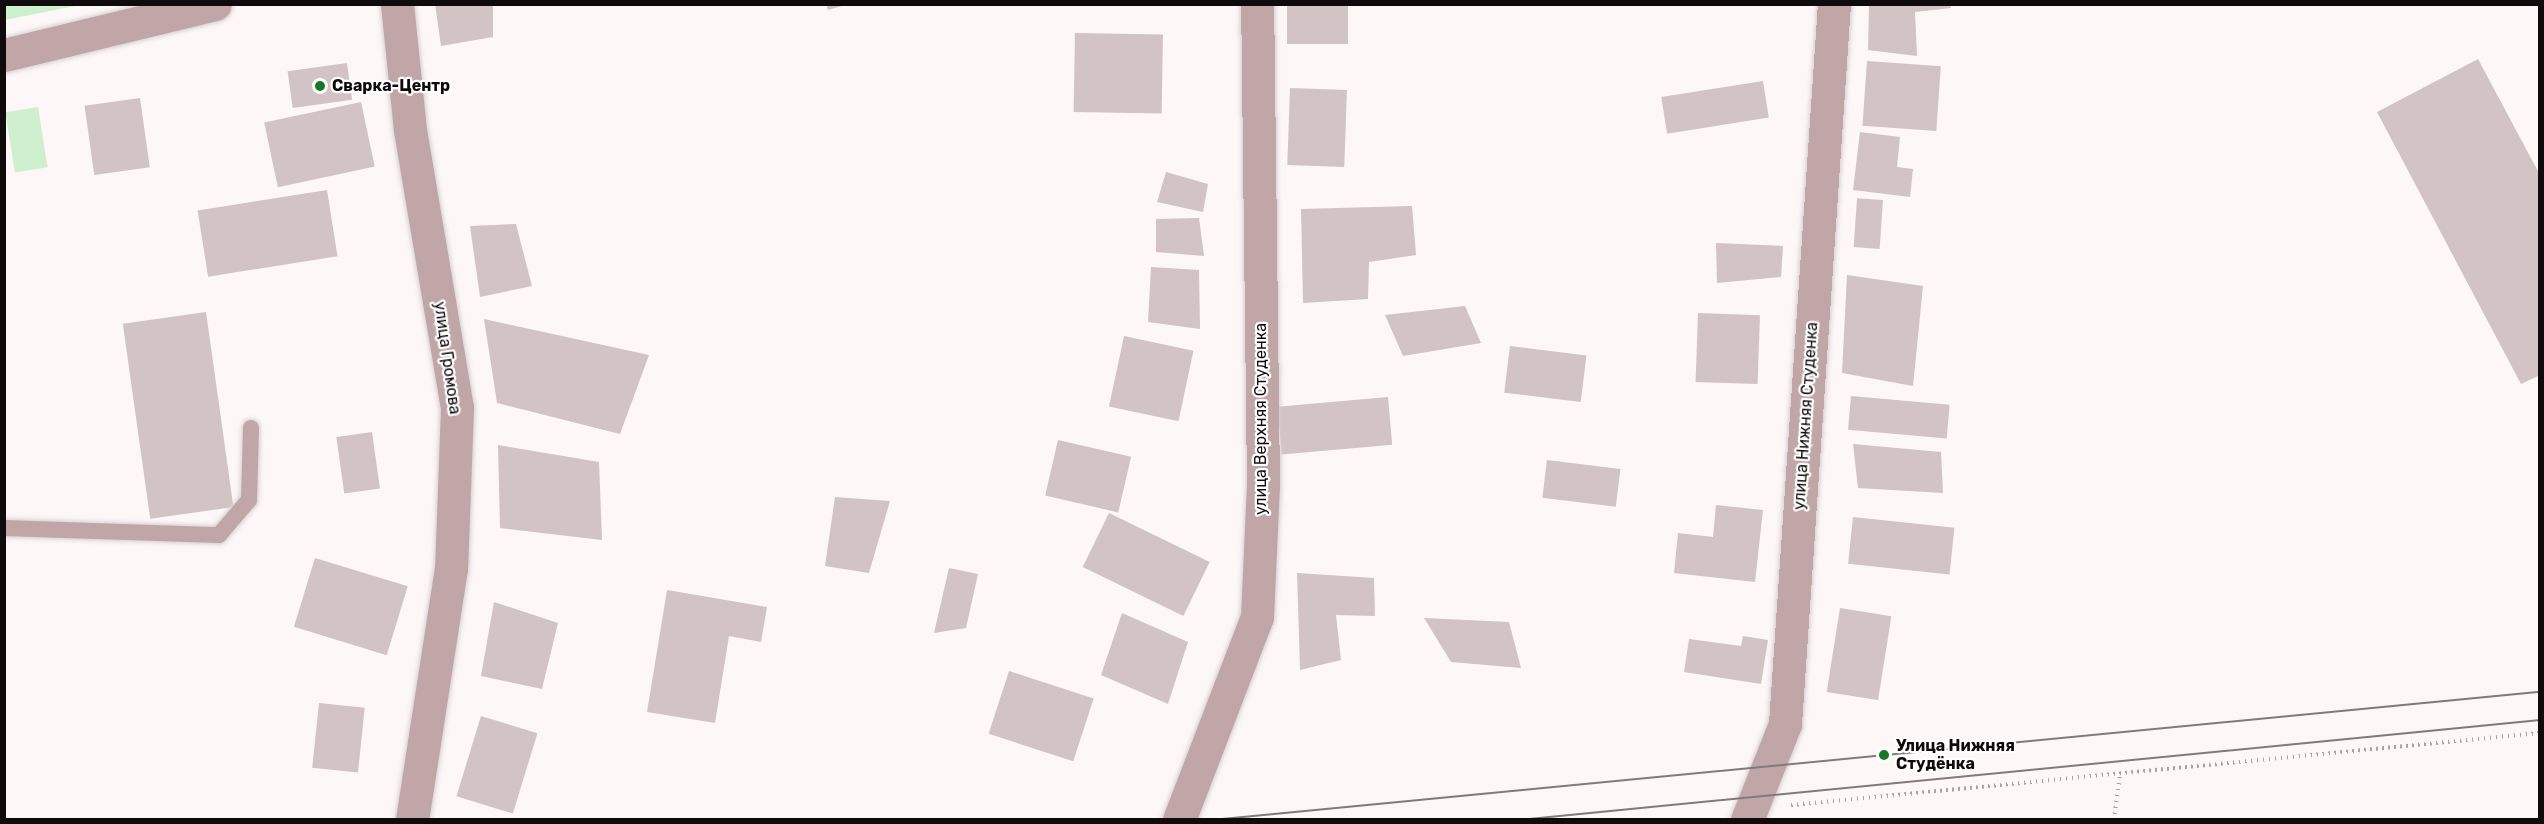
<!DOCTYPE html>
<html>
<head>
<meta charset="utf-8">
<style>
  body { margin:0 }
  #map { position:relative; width:2544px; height:824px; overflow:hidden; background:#fdf7f7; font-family:Rubik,sans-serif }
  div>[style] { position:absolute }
  .green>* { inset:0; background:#cef0ce; transform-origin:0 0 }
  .building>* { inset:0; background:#d2c3c4; transform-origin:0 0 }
  .path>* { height:4px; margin-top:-2px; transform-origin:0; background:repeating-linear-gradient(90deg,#a9a4a4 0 1.5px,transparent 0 6px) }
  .roads { filter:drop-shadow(0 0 2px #d7d1d1) drop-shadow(0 0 2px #d7d1d1) }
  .lane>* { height:16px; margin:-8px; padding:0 8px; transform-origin:8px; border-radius:8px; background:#c1a6a8 }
  .street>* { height:33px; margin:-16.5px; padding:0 16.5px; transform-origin:16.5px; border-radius:16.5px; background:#c1a6a8 }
  .tram>* { height:1.5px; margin:-0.75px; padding:0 0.75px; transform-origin:0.75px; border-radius:0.75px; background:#807a7b }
  .dots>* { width:16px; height:16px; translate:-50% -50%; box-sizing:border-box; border:3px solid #fff; border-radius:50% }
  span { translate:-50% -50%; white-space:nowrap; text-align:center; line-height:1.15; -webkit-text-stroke:4.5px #fff; paint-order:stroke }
  .poi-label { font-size:16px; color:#0f0a0b; font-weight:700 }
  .left { translate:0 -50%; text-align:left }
  .street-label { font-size:16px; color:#0f0a0b }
  .frame { position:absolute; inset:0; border:6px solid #0f0a0b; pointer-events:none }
</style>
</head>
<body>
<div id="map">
  <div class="green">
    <i style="clip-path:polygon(5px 4px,80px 4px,80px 5px,5px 20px)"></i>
    <i style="left:38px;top:107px;width:61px;height:33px;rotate:81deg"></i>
  </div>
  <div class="building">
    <i style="clip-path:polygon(435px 4px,493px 4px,493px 37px,441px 46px)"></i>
    <i style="clip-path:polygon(826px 4px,845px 4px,845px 5px,828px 10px)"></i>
    <i style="left:1287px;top:4px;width:61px;height:40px"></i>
    <i style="clip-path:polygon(1869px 5px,1950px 5px,1951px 8px,1915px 12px,1917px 56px,1868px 50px)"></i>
    <i style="left:1075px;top:33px;width:88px;height:79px;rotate:1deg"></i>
    <i style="clip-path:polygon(2478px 59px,2540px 175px,2540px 375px,2521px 384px,2377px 112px)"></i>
    <i style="left:1867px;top:61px;width:74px;height:65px;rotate:4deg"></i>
    <i style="left:347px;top:63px;width:37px;height:60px;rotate:82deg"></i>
    <i style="left:1763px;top:81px;width:37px;height:103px;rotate:81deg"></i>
    <i style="left:1290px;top:88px;width:57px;height:77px;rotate:2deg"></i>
    <i style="left:140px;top:98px;width:70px;height:56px;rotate:82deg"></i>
    <i style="left:361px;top:102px;width:66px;height:99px;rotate:78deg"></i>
    <i style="clip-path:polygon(1860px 132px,1900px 137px,1897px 167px,1913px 169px,1910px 197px,1853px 190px)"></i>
    <i style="clip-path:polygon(1166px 172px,1208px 184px,1203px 212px,1157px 202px)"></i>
    <i style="left:327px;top:190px;width:67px;height:131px;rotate:81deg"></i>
    <i style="left:1883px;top:200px;width:49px;height:26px;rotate:94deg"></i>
    <i style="clip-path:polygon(1412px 206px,1416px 255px,1369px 262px,1368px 299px,1303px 303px,1301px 209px)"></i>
    <i style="clip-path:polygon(1199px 218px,1204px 256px,1156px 252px,1156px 219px)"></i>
    <i style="clip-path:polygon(516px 224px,532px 286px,480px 297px,470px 226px)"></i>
    <i style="clip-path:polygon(1716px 243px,1783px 246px,1781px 277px,1717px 283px)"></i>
    <i style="clip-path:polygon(1151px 267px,1199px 270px,1200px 329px,1148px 322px)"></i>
    <i style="clip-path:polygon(1847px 275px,1923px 286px,1913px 386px,1842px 373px)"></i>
    <i style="clip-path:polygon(1465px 306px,1481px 343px,1403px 356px,1385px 315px)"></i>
    <i style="left:206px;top:312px;width:197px;height:84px;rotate:82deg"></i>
    <i style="left:1698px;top:313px;width:62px;height:69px;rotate:2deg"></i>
    <i style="clip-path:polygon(484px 319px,649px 355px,620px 434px,497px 403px)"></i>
    <i style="left:1124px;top:336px;width:71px;height:72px;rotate:12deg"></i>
    <i style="left:1510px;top:346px;width:77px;height:47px;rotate:7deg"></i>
    <i style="left:1851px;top:396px;width:99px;height:34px;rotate:5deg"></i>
    <i style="left:1388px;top:397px;width:48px;height:111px;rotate:85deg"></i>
    <i style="left:372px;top:432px;width:57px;height:36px;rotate:82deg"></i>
    <i style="left:1058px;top:440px;width:75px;height:57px;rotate:13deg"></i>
    <i style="clip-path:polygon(1853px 444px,1941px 452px,1943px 493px,1858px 488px)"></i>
    <i style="clip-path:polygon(498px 445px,599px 462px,602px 540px,500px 528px)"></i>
    <i style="left:1547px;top:460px;width:74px;height:38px;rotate:7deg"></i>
    <i style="clip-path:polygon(835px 497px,890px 501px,869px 573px,825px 566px)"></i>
    <i style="clip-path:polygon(1716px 505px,1763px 510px,1755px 582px,1674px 573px,1678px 533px,1713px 537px)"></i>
    <i style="left:1109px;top:513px;width:112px;height:60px;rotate:26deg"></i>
    <i style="left:1853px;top:517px;width:102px;height:47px;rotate:6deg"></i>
    <i style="left:315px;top:558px;width:97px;height:72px;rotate:17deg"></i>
    <i style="clip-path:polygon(949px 568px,978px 574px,966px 628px,934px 633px)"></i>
    <i style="clip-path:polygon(1297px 573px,1374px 578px,1375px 616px,1336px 615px,1341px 660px,1300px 670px)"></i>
    <i style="clip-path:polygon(667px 590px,767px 607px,761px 642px,729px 636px,715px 723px,647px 712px)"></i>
    <i style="clip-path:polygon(494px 602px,558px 623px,542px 689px,481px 676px)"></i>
    <i style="left:1840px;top:608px;width:52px;height:85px;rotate:9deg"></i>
    <i style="clip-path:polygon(1122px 613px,1188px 642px,1168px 704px,1101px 675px)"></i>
    <i style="clip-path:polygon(1424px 618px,1509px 622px,1521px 668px,1451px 662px)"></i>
    <i style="clip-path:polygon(1743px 636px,1768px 640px,1761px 684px,1684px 672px,1689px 639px,1741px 646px)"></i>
    <i style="left:1009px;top:671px;width:89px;height:66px;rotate:18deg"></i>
    <i style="left:319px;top:703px;width:46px;height:65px;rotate:6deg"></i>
    <i style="left:481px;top:716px;width:59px;height:84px;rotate:17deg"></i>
  </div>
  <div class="path">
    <i style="left:1791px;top:805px;width:752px;rotate:-5.49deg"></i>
    <i style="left:2114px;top:820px;width:46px;rotate:-82.6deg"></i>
  </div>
  <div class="roads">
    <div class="lane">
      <i style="left:4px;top:528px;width:215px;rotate:1.9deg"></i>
      <i style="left:219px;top:535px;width:46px;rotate:-49.4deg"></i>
      <i style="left:249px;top:500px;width:72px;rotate:-88.4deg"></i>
    </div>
    <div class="street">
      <i style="left:397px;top:4px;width:127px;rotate:84.1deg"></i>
      <i style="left:410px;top:130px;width:282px;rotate:80.4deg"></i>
      <i style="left:457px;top:408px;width:160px;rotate:92.1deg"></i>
      <i style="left:451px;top:568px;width:255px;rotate:98.8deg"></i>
      <i style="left:4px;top:55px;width:217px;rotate:-13.6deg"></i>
      <i style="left:1179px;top:820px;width:217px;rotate:-69deg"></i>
      <i style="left:1257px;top:617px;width:133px;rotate:-87.4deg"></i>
      <i style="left:1263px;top:484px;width:480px;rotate:-90.7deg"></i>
      <i style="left:1747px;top:820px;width:103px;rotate:-68.4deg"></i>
      <i style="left:1785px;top:724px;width:722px;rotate:-86.11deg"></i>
    </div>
  </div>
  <div class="tram">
    <i style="left:1212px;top:820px;width:1334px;rotate:-5.51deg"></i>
    <i style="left:1519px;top:820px;width:1026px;rotate:-5.59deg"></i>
  </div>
  <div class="dots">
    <i style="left:320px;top:86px;background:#197726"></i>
    <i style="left:1884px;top:755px;background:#197726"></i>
  </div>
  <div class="poi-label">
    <span class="left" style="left:332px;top:86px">Сварка-Центр</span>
    <span class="left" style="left:1896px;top:755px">Улица Нижняя<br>Студёнка</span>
  </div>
  <div class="street-label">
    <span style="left:447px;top:358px;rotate:82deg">улица Громова</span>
    <span style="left:1806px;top:416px;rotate:-86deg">улица Нижняя Cтуденкa</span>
    <span style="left:1261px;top:419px;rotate:-90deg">улица Верхняя Студенка</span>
  </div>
  <div class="frame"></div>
</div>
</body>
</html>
